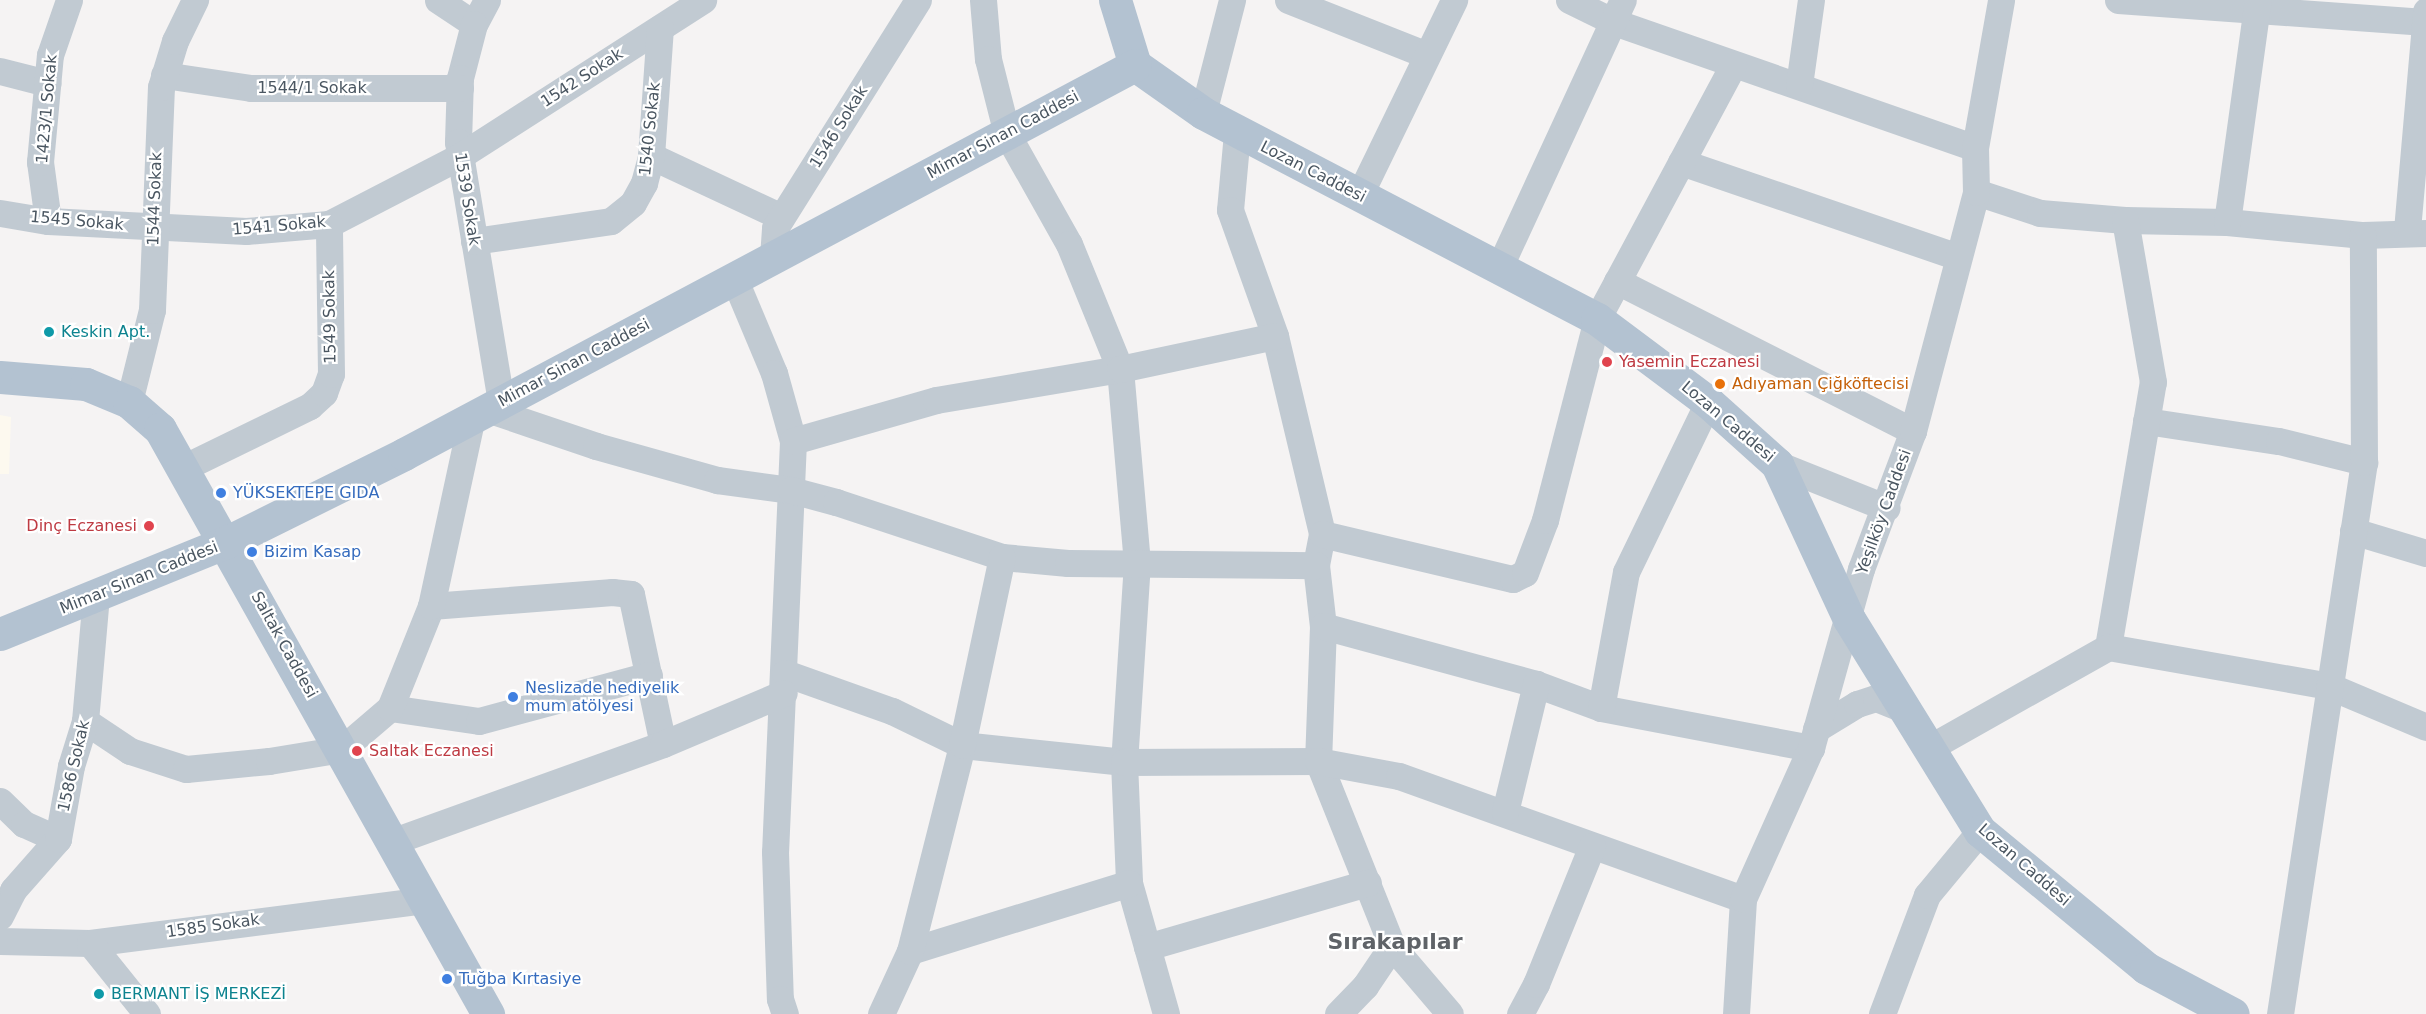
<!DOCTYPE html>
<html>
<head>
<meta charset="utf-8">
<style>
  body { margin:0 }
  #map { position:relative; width:2426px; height:1014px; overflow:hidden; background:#f5f3f3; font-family:"DejaVu Sans",sans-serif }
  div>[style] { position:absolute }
  .commercial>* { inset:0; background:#fdf9ef }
  .minor>* { height:27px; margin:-13.5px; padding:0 13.5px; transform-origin:13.5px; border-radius:13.5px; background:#c1cad2 }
  .major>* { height:33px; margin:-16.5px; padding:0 16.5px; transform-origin:16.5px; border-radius:16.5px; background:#b3c2d1 }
  .dots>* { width:16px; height:16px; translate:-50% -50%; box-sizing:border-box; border:3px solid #fff; border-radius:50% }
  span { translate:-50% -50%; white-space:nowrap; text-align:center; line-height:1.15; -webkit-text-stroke:4.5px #fff; paint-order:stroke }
  .street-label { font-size:16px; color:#4a5661 }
  .culture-label { font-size:16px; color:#0d838f }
  .left { translate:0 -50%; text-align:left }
  .health-label { font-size:16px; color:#be3a42 }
  .right { translate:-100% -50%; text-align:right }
  .food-label { font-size:16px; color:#c56008 }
  .shop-label { font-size:16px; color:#366cbe }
  .district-label { font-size:22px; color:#5f6368; font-weight:700 }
</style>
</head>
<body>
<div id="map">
  <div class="commercial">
    <i style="clip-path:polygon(0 415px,11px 417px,9px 474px,0 474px)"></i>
  </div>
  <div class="minor">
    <i style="left:438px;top:0;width:43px;rotate:33.7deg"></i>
    <i style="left:487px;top:0;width:27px;rotate:118deg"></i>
    <i style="left:474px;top:24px;width:56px;rotate:104.5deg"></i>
    <i style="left:460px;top:78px;width:64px;rotate:91.8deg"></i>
    <i style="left:458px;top:142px;width:264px;rotate:80.6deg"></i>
    <i style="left:983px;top:0;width:59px;rotate:85.2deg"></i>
    <i style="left:988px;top:59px;width:77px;rotate:75.8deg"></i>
    <i style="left:1007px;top:134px;width:126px;rotate:60.6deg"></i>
    <i style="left:1069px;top:244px;width:135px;rotate:67.8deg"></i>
    <i style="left:1120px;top:369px;width:194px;rotate:85deg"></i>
    <i style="left:1137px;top:562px;width:200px;rotate:93.7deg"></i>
    <i style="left:1124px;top:762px;width:121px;rotate:87.6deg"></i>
    <i style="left:1129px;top:883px;width:136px;rotate:74.2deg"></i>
    <i style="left:1288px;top:0;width:149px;rotate:21.6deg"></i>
    <i style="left:1569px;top:0;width:50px;rotate:26.1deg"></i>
    <i style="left:1614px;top:22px;width:382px;rotate:19.2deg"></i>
    <i style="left:2118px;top:0;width:308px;rotate:4.1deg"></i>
    <i style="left:0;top:71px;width:49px;rotate:14.3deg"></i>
    <i style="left:164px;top:75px;width:88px;rotate:8.5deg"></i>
    <i style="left:251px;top:88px;width:209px"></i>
    <i style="left:1799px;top:85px;width:86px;rotate:-82deg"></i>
    <i style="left:1203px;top:113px;width:117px;rotate:-75.6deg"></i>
    <i style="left:1237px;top:133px;width:77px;rotate:95.2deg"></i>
    <i style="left:1230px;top:210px;width:134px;rotate:70.3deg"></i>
    <i style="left:1275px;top:336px;width:204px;rotate:76.6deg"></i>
    <i style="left:1322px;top:534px;width:32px;rotate:101deg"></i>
    <i style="left:1316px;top:565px;width:61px;rotate:83.5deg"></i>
    <i style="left:1323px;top:626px;width:135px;rotate:92.1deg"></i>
    <i style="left:1318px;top:761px;width:199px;rotate:68.2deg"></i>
    <i style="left:1392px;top:946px;width:89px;rotate:49.5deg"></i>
    <i style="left:651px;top:156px;width:144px;rotate:25.1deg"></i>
    <i style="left:1681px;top:162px;width:293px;rotate:18.9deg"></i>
    <i style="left:1976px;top:192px;width:67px;rotate:18.2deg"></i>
    <i style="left:2040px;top:213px;width:85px;rotate:4.7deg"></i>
    <i style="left:2125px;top:220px;width:102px;rotate:1.1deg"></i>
    <i style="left:2227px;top:222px;width:137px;rotate:5.5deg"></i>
    <i style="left:2363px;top:235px;width:63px;rotate:-1.8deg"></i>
    <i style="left:1359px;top:196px;width:218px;rotate:-64.1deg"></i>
    <i style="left:0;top:213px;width:49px;rotate:9.5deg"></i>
    <i style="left:48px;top:221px;width:198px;rotate:2.9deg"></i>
    <i style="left:246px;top:231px;width:83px;rotate:-4.8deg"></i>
    <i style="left:329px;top:224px;width:148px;rotate:-27.4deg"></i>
    <i style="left:460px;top:156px;width:289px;rotate:-32.7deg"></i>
    <i style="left:48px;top:221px;width:60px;rotate:-97.7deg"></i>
    <i style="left:40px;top:162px;width:107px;rotate:-84.7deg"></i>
    <i style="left:50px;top:55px;width:58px;rotate:-70.9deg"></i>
    <i style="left:2227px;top:222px;width:224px;rotate:-82.1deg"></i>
    <i style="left:2407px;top:230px;width:220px;rotate:-85deg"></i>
    <i style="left:474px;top:241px;width:138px;rotate:-8.3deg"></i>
    <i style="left:611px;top:221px;width:28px;rotate:-39deg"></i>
    <i style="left:633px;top:203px;width:23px;rotate:-61deg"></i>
    <i style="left:644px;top:183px;width:28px;rotate:-75deg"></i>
    <i style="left:651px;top:156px;width:128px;rotate:-86deg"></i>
    <i style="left:773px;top:257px;width:29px;rotate:-86deg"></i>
    <i style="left:775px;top:228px;width:269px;rotate:-57.9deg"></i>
    <i style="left:1499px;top:268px;width:295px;rotate:-65.2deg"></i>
    <i style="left:734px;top:278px;width:103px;rotate:67.2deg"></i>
    <i style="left:774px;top:373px;width:71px;rotate:74.4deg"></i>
    <i style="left:793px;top:441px;width:411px;rotate:92.5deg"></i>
    <i style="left:775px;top:852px;width:147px;rotate:88.1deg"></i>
    <i style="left:780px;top:999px;width:16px;rotate:72deg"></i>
    <i style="left:1617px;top:281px;width:332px;rotate:26.9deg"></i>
    <i style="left:129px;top:402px;width:95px;rotate:-76deg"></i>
    <i style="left:152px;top:310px;width:223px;rotate:-87.7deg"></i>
    <i style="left:161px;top:87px;width:48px;rotate:-73.1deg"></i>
    <i style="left:175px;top:41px;width:46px;rotate:-64deg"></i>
    <i style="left:487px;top:409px;width:115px;rotate:18.7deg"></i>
    <i style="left:596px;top:446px;width:126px;rotate:15.7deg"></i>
    <i style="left:717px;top:480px;width:75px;rotate:7.7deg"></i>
    <i style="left:791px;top:490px;width:47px;rotate:14.9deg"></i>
    <i style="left:836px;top:502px;width:175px;rotate:18.3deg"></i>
    <i style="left:1002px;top:557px;width:66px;rotate:5.2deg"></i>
    <i style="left:1068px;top:563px;width:248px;rotate:0.5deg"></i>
    <i style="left:2146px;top:421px;width:134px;rotate:8.6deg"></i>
    <i style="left:2279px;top:441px;width:88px;rotate:13.9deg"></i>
    <i style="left:793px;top:441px;width:149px;rotate:-16deg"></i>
    <i style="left:936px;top:400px;width:187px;rotate:-9.6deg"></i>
    <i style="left:1120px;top:369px;width:158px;rotate:-12deg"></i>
    <i style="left:1777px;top:464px;width:118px;rotate:21.8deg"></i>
    <i style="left:183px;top:468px;width:141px;rotate:-26deg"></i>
    <i style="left:310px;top:406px;width:19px;rotate:-43deg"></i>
    <i style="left:324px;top:393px;width:20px;rotate:-70deg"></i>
    <i style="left:331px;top:374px;width:150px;rotate:-90.8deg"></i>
    <i style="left:2353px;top:531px;width:76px;rotate:16.8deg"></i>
    <i style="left:1322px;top:534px;width:196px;rotate:13.3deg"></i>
    <i style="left:1513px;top:579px;width:13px;rotate:-27deg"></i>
    <i style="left:1525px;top:573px;width:57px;rotate:-69.3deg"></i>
    <i style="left:1545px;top:520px;width:208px;rotate:-75.5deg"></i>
    <i style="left:1597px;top:319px;width:288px;rotate:-61.8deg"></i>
    <i style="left:431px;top:606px;width:182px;rotate:-4.4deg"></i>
    <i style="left:612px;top:592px;width:19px;rotate:6deg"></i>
    <i style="left:631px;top:594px;width:153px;rotate:78deg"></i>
    <i style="left:1323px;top:626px;width:221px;rotate:15.2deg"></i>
    <i style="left:1536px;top:684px;width:69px;rotate:20.3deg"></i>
    <i style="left:1601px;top:708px;width:214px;rotate:10.8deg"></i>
    <i style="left:2108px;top:647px;width:269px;rotate:-80.4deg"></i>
    <i style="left:2153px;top:382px;width:164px;rotate:-99.8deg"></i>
    <i style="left:785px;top:673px;width:114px;rotate:19.6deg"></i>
    <i style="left:892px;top:711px;width:78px;rotate:25.9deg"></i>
    <i style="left:962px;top:745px;width:163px;rotate:6deg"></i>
    <i style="left:1124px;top:762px;width:194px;rotate:-0.3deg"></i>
    <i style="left:1318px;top:761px;width:82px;rotate:10.5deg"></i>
    <i style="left:1399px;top:776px;width:365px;rotate:19.7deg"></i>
    <i style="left:390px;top:708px;width:90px;rotate:8.3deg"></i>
    <i style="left:479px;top:721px;width:176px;rotate:-15.1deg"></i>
    <i style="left:1601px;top:708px;width:138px;rotate:-79.6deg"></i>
    <i style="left:1626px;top:572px;width:189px;rotate:-64.2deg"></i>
    <i style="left:85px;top:721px;width:54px;rotate:33.7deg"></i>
    <i style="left:130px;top:751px;width:59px;rotate:17.8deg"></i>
    <i style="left:186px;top:769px;width:83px;rotate:-5.5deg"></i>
    <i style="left:269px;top:761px;width:74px;rotate:-9.3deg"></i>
    <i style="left:342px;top:749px;width:63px;rotate:-40.5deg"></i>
    <i style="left:390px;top:708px;width:110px;rotate:-68.1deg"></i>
    <i style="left:431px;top:606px;width:193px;rotate:-77.8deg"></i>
    <i style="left:1816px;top:729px;width:48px;rotate:-31.4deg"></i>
    <i style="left:1857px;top:704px;width:20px;rotate:-18deg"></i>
    <i style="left:1876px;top:698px;width:32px;rotate:22deg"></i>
    <i style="left:1929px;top:748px;width:206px;rotate:-29.4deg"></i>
    <i style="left:2108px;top:647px;width:224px;rotate:10deg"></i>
    <i style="left:2329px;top:686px;width:105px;rotate:22.9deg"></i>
    <i style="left:0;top:801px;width:33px;rotate:44deg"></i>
    <i style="left:24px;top:824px;width:37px;rotate:24deg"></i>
    <i style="left:1505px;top:812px;width:132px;rotate:-76.4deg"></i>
    <i style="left:394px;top:841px;width:286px;rotate:-19.8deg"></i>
    <i style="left:663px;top:744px;width:131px;rotate:-22.9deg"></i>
    <i style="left:0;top:916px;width:29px;rotate:-63deg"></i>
    <i style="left:13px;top:890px;width:68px;rotate:-48.6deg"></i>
    <i style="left:58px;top:839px;width:74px;rotate:-79.9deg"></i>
    <i style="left:71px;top:766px;width:47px;rotate:-72.7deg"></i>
    <i style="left:85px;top:721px;width:125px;rotate:-85deg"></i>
    <i style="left:0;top:941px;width:90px;rotate:1.3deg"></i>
    <i style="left:90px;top:943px;width:339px;rotate:-7.3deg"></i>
    <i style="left:90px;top:943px;width:91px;rotate:51.2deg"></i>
    <i style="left:1147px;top:947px;width:230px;rotate:-16.2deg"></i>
    <i style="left:910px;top:951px;width:229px;rotate:-17.2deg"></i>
    <i style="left:881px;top:1014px;width:69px;rotate:-65.3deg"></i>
    <i style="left:910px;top:951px;width:212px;rotate:-75.8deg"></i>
    <i style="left:962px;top:745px;width:192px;rotate:-78deg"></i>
    <i style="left:1338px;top:1014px;width:39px;rotate:-46deg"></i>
    <i style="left:1365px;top:986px;width:48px;rotate:-56deg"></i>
    <i style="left:1520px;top:1014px;width:34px;rotate:-62deg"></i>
    <i style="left:1536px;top:984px;width:149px;rotate:-67.9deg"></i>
    <i style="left:1736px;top:1014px;width:115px;rotate:-86.5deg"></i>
    <i style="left:1743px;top:899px;width:166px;rotate:-65.8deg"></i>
    <i style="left:1811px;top:748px;width:186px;rotate:-74.4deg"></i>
    <i style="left:1861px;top:569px;width:147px;rotate:-69.4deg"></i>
    <i style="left:1913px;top:431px;width:247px;rotate:-75.2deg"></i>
    <i style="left:1976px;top:192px;width:44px;rotate:-91.3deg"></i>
    <i style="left:1975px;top:148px;width:150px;rotate:-80deg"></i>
    <i style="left:1882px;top:1014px;width:127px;rotate:-69.3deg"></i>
    <i style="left:1927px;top:895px;width:83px;rotate:-50.4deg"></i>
    <i style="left:2280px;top:1014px;width:558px;rotate:-81.35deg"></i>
    <i style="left:2364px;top:462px;width:227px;rotate:-90.3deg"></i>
  </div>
  <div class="major">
    <i style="left:1115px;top:0;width:68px;rotate:72.9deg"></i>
    <i style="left:1135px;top:65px;width:83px;rotate:35.2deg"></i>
    <i style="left:1203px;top:113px;width:445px;rotate:27.6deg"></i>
    <i style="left:1597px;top:319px;width:139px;rotate:36.8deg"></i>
    <i style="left:1708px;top:402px;width:93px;rotate:41.9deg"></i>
    <i style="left:1777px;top:464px;width:171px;rotate:65.1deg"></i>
    <i style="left:1849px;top:619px;width:249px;rotate:58.3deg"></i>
    <i style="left:1980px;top:831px;width:215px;rotate:39.5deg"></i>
    <i style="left:2146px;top:968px;width:98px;rotate:27.9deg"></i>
    <i style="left:0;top:377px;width:86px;rotate:4.7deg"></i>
    <i style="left:86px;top:384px;width:47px;rotate:22.7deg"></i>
    <i style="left:129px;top:402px;width:41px;rotate:41.1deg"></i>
    <i style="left:160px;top:429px;width:671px;rotate:60.72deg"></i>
    <i style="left:0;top:634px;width:245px;rotate:-22.1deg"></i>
    <i style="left:227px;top:542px;width:198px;rotate:-26.4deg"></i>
    <i style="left:404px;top:454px;width:828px;rotate:-28.02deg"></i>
  </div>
  <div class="dots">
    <i style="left:49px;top:332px;background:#0f9aa8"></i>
    <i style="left:1607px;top:362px;background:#e0444e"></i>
    <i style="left:1720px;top:384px;background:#e8710a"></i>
    <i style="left:221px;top:493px;background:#3f7fe0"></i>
    <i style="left:149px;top:526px;background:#e0444e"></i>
    <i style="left:252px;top:552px;background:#3f7fe0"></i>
    <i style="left:513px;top:697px;background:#3f7fe0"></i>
    <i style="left:357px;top:751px;background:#e0444e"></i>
    <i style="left:447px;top:979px;background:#3f7fe0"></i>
    <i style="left:99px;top:994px;background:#0f9aa8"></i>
  </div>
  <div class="street-label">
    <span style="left:582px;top:78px;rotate:-33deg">1542 Sokak</span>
    <span style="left:312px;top:88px">1544/1 Sokak</span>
    <span style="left:47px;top:109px;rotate:-85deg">1423/1 Sokak</span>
    <span style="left:839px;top:127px;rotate:-58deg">1546 Sokak</span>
    <span style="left:650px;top:129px;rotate:-84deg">1540 Sokak</span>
    <span style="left:1003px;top:135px;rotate:-28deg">Mimar Sinan Caddesi</span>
    <span style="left:1313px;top:172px;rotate:27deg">Lozan Caddesi</span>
    <span style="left:155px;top:199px;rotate:-88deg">1544 Sokak</span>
    <span style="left:467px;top:199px;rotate:81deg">1539 Sokak</span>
    <span style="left:77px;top:221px;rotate:5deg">1545 Sokak</span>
    <span style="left:279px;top:226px;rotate:-5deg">1541 Sokak</span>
    <span style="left:330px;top:317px;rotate:-91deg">1549 Sokak</span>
    <span style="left:574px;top:363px;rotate:-28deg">Mimar Sinan Caddesi</span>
    <span style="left:1728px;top:422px;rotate:40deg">Lozan Caddesi</span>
    <span style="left:1884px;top:512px;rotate:-70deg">Yeşilköy Caddesi</span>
    <span style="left:139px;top:578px;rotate:-22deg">Mimar Sinan Caddesi</span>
    <span style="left:284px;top:645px;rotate:61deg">Saltak Caddesi</span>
    <span style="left:74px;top:766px;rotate:-77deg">1586 Sokak</span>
    <span style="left:2024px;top:865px;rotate:41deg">Lozan Caddesi</span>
    <span style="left:213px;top:926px;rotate:-8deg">1585 Sokak</span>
  </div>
  <div class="culture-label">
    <span class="left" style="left:61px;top:332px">Keskin Apt.</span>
    <span class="left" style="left:111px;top:994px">BERMANT İŞ MERKEZİ</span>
  </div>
  <div class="health-label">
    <span class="left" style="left:1619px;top:362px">Yasemin Eczanesi</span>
    <span class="right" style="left:137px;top:526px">Dinç Eczanesi</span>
    <span class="left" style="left:369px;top:751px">Saltak Eczanesi</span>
  </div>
  <div class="food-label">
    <span class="left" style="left:1732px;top:384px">Adıyaman Çiğköftecisi</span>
  </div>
  <div class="shop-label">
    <span class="left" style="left:233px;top:493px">YÜKSEKTEPE GIDA</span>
    <span class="left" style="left:264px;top:552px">Bizim Kasap</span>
    <span class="left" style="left:525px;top:697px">Neslizade hediyelik<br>mum atölyesi</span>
    <span class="left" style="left:459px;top:979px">Tuğba Kırtasiye</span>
  </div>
  <div class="district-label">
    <span style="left:1395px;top:942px">Sırakapılar</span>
  </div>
</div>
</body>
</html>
